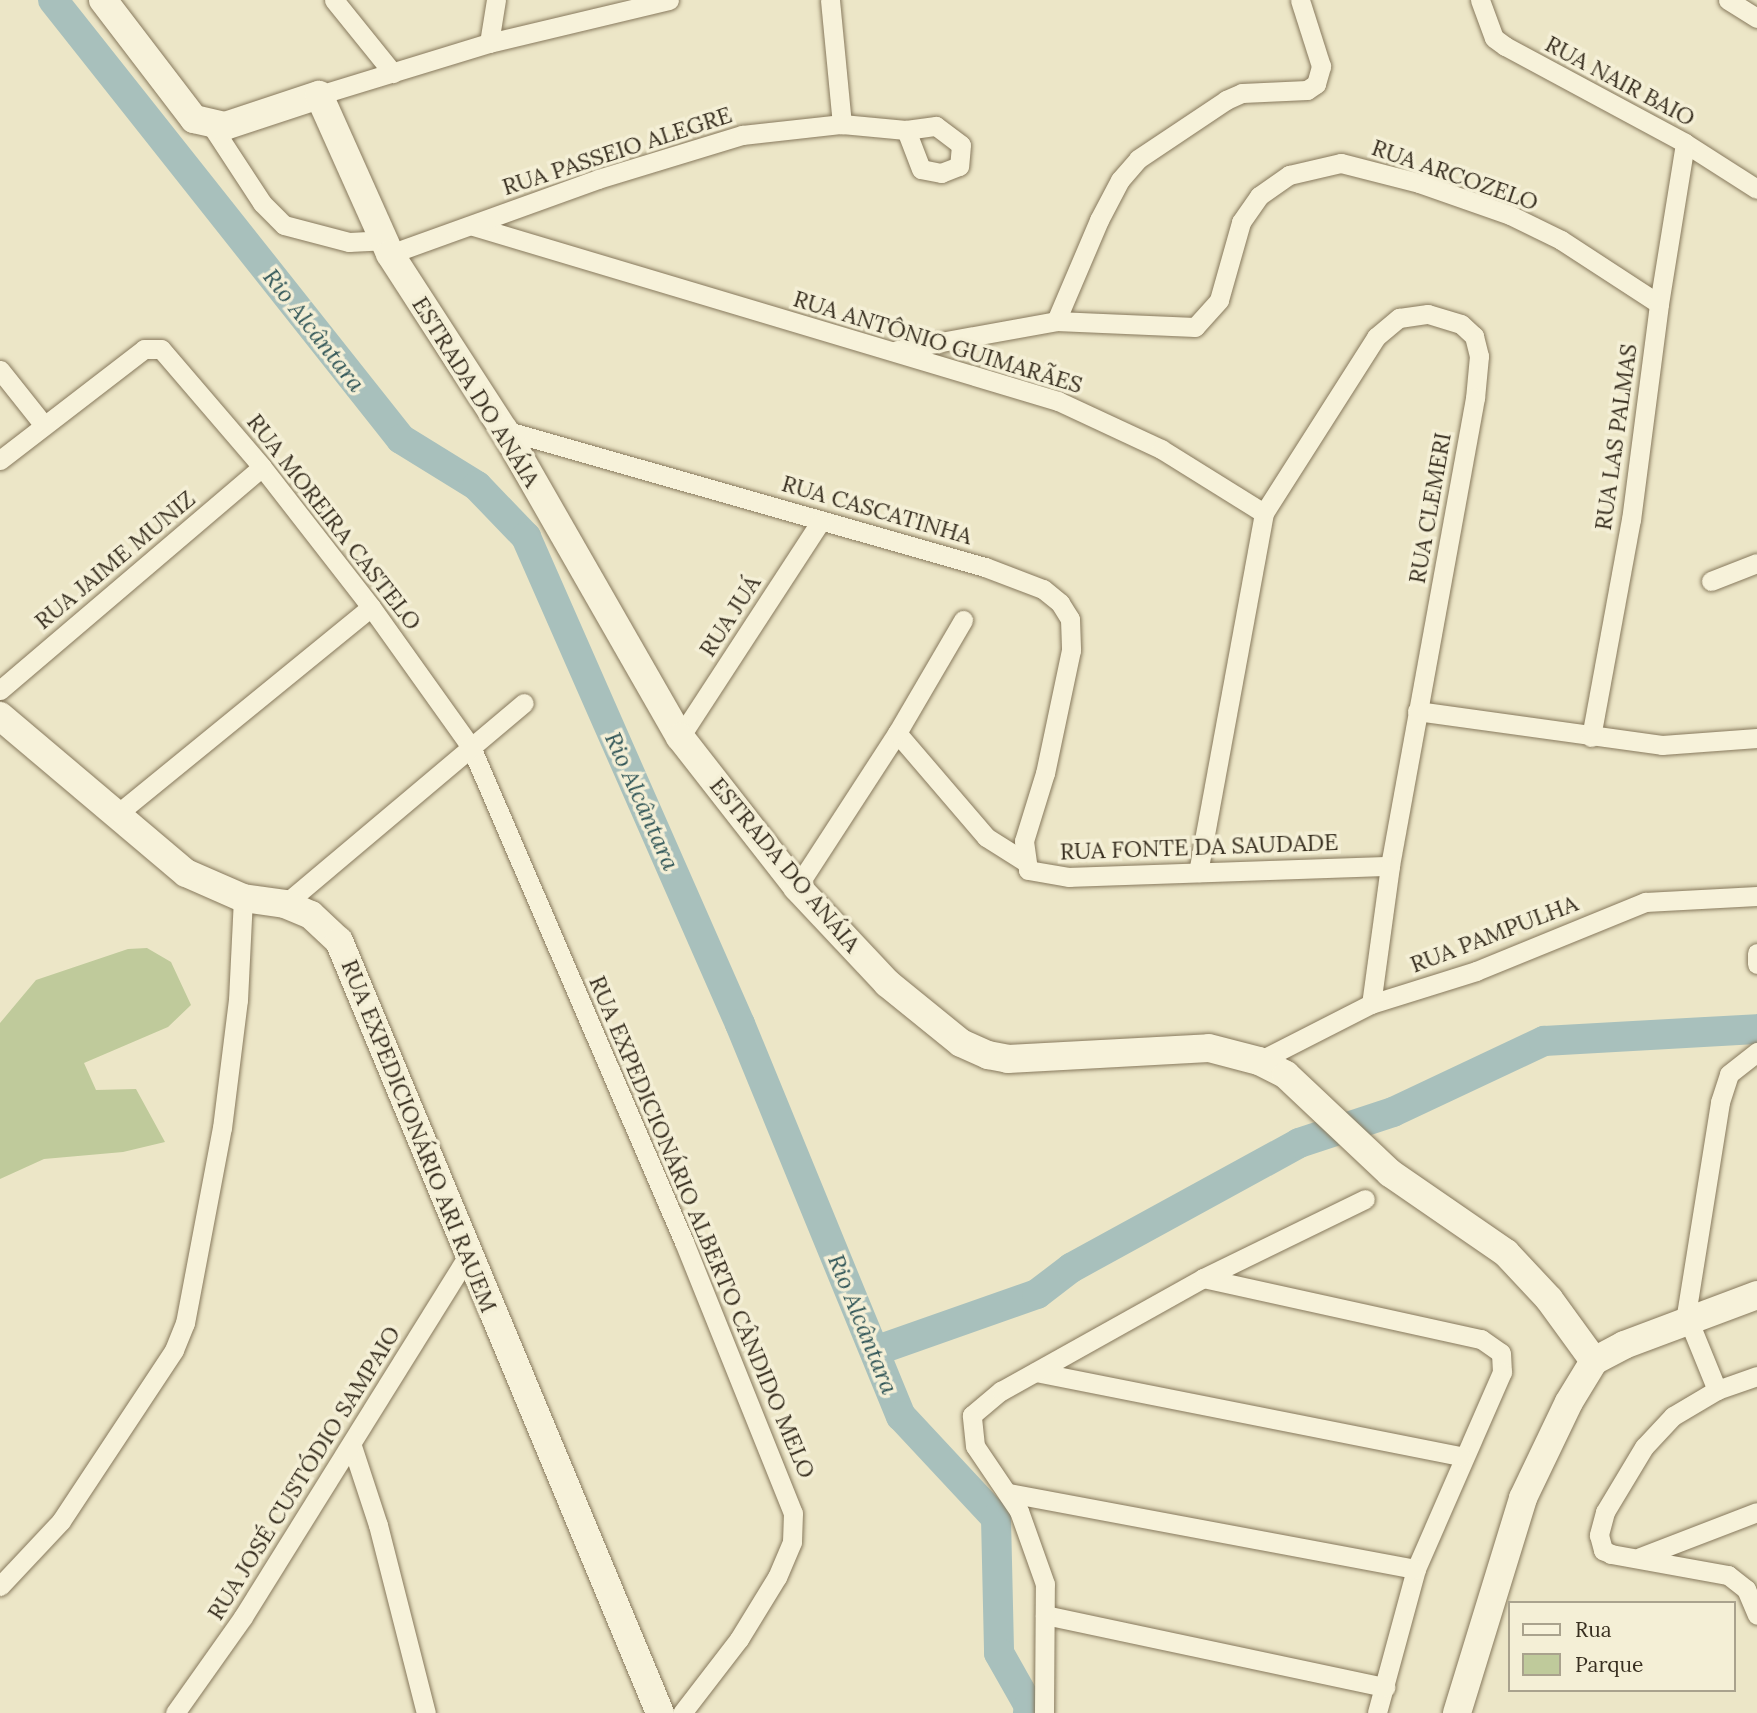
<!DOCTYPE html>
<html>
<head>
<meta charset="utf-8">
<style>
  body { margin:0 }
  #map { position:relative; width:1757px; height:1713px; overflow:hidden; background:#ece6c7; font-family:Lora,serif }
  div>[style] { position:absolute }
  .green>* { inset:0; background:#bfca9b }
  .river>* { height:30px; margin:-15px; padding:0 15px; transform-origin:15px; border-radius:15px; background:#a8c0bc }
  .roads { filter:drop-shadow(0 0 2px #87795d) drop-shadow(0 0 2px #87795d) }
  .street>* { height:19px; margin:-9.5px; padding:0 9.5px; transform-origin:9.5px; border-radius:9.5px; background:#f7f2da }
  .secondary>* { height:28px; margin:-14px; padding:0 14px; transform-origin:14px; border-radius:14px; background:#f7f2da }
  span { translate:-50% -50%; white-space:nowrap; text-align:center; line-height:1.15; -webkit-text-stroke:7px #f4efd6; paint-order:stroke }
  .street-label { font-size:23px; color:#382f20 }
  .water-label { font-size:24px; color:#305557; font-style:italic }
  .legend { position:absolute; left:1508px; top:1601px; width:228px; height:91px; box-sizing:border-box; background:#f4efd6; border:2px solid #a9a28d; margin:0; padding:9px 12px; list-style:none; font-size:21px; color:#382f20 }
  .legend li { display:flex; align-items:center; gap:14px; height:35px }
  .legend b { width:35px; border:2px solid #a9a28d }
</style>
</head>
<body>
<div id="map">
  <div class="green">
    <i style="clip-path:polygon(147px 948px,171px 962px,191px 1005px,168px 1027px,84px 1063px,96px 1090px,136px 1089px,165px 1142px,123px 1152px,44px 1159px,0 1179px,0 1023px,36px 980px,128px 949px)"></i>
  </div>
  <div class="river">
    <i style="left:53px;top:0;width:560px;rotate:51.6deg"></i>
    <i style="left:401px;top:439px;width:89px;rotate:31.7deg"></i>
    <i style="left:477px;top:486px;width:71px;rotate:46.1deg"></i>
    <i style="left:526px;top:537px;width:532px;rotate:66.28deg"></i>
    <i style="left:740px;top:1024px;width:424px;rotate:67.7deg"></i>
    <i style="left:901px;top:1416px;width:139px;rotate:47deg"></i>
    <i style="left:996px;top:1518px;width:135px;rotate:88.7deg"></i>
    <i style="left:999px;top:1653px;width:61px;rotate:60.5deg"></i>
    <i style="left:1029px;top:1706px;width:7px;rotate:98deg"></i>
    <i style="left:875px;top:1351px;width:172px;rotate:-19.4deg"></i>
    <i style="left:1037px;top:1294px;width:43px;rotate:-37.4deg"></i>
    <i style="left:1071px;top:1268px;width:260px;rotate:-28.7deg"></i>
    <i style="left:1299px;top:1143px;width:99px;rotate:-18.3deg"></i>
    <i style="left:1393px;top:1112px;width:167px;rotate:-25.2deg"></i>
    <i style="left:1544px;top:1041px;width:213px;rotate:-3.2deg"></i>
  </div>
  <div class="roads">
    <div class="street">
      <i style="left:334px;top:0;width:94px;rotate:51.1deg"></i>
      <i style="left:830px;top:0;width:125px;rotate:84.5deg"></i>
      <i style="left:1480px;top:0;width:40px;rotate:69.8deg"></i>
      <i style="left:1494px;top:38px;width:14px;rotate:36deg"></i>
      <i style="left:1505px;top:46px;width:204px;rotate:28.3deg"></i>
      <i style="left:1685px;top:143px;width:85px;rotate:32.6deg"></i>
      <i style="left:1728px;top:0;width:34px;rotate:32deg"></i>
      <i style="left:489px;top:43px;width:44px;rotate:-80.8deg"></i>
      <i style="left:319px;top:95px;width:178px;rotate:-17deg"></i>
      <i style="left:489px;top:43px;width:185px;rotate:-13.4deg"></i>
      <i style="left:211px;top:125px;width:93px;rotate:56.8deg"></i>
      <i style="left:262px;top:203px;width:31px;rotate:45deg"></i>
      <i style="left:284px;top:225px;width:67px;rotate:14.7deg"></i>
      <i style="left:349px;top:242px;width:34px;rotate:-3deg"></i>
      <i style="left:473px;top:226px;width:611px;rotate:16.65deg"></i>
      <i style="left:1058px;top:401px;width:114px;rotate:25deg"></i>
      <i style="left:1161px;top:449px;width:121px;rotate:31.9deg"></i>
      <i style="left:1264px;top:513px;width:365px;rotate:100.4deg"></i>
      <i style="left:390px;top:254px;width:221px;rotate:-19.8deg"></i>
      <i style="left:598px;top:179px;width:151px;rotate:-17deg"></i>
      <i style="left:742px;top:135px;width:101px;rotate:-6.3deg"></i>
      <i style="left:842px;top:124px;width:64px;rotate:5.4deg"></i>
      <i style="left:906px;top:130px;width:30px;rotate:-8deg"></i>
      <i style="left:936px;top:126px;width:31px;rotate:37deg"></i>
      <i style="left:961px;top:145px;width:21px;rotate:95deg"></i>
      <i style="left:959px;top:166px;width:19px;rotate:159deg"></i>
      <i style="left:941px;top:173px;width:20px;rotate:-169deg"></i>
      <i style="left:921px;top:169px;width:42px;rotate:-111deg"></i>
      <i style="left:1056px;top:321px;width:110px;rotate:-66.9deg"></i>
      <i style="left:1099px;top:220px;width:45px;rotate:-62.3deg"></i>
      <i style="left:1120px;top:180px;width:28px;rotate:-49deg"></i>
      <i style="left:1138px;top:159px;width:106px;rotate:-33.8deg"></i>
      <i style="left:1226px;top:100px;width:17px;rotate:-24deg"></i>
      <i style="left:1242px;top:93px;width:65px;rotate:-2.6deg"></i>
      <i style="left:1307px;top:90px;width:11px;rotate:-34deg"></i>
      <i style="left:1316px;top:84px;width:19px;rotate:-74deg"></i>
      <i style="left:1321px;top:66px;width:69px;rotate:-107.7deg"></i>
      <i style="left:897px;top:350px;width:162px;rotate:-10.3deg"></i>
      <i style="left:1056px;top:321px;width:139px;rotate:2.5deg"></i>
      <i style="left:1195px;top:327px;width:36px;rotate:-48deg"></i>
      <i style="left:1219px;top:300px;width:81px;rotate:-74.2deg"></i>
      <i style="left:1241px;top:222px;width:32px;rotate:-55deg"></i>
      <i style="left:1259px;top:196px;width:37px;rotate:-35deg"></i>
      <i style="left:1289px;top:175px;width:53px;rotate:-13deg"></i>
      <i style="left:1341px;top:163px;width:81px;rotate:14.4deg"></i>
      <i style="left:1419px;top:183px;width:96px;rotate:19.4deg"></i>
      <i style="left:1510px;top:215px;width:57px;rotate:26.1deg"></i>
      <i style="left:1561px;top:240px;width:117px;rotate:33.1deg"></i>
      <i style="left:0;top:370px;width:69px;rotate:51.5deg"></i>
      <i style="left:504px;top:430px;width:500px;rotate:15.9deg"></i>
      <i style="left:985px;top:567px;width:62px;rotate:20.8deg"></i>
      <i style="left:1043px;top:589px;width:22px;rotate:39deg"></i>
      <i style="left:1060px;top:603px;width:19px;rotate:58deg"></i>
      <i style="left:1070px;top:619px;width:31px;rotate:88deg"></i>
      <i style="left:1071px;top:650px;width:126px;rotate:101.9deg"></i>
      <i style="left:1045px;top:773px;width:71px;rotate:107.2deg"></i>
      <i style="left:1024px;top:841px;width:29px;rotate:82deg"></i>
      <i style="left:1028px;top:870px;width:42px;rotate:9.7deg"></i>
      <i style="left:1069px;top:877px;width:321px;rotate:-2deg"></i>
      <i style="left:0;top:460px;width:182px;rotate:-37.6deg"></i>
      <i style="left:144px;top:349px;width:17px"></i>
      <i style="left:161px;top:349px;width:155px;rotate:49.4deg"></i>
      <i style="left:262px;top:467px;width:177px;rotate:52.1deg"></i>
      <i style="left:371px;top:607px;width:172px;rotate:54.5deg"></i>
      <i style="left:471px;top:747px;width:539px;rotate:66.72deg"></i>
      <i style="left:684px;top:1242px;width:292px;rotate:68.1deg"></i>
      <i style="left:793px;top:1513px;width:29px;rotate:92deg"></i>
      <i style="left:792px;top:1542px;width:38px;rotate:113deg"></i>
      <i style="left:777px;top:1577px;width:73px;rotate:121.5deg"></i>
      <i style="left:739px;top:1639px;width:93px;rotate:127.6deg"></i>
      <i style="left:1264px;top:513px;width:209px;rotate:-57.5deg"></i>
      <i style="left:1376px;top:337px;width:30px;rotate:-40deg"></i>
      <i style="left:1399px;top:318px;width:29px;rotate:-8deg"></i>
      <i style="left:1428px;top:314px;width:34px;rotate:17deg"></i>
      <i style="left:1461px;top:324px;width:18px;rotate:43deg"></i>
      <i style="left:1474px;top:336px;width:21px;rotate:76deg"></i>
      <i style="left:1479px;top:356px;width:42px;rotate:95.4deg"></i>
      <i style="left:1475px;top:398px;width:476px;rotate:100.3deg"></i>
      <i style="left:1390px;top:866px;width:139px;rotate:97.8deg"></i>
      <i style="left:1711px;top:581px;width:49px;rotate:-21.4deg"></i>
      <i style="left:0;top:690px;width:344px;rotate:-40.4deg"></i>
      <i style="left:1417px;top:711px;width:247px;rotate:7.9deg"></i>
      <i style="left:1662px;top:745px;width:95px;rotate:-4.2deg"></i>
      <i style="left:897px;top:733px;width:137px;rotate:49.4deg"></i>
      <i style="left:986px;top:837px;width:45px;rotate:32.3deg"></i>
      <i style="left:680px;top:737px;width:258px;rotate:-56.9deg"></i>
      <i style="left:1591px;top:737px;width:221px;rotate:-79.6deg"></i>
      <i style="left:1631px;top:520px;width:218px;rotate:-82.6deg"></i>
      <i style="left:1659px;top:304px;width:163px;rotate:-80.8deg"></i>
      <i style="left:116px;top:815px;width:329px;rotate:-39.2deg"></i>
      <i style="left:797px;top:887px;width:184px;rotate:-57deg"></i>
      <i style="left:897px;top:733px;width:131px;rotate:-59.7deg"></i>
      <i style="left:285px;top:904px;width:312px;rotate:-40.1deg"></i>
      <i style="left:1757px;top:953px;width:11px;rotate:90deg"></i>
      <i style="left:1259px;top:1061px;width:126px;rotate:-27deg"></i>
      <i style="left:1371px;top:1004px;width:110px;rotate:-17.4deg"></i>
      <i style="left:1476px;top:971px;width:183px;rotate:-22.2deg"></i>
      <i style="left:1645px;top:902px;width:112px;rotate:-3.1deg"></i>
      <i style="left:1203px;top:1278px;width:285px;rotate:12.4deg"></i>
      <i style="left:1481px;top:1339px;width:24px;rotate:35deg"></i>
      <i style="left:1501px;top:1353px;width:19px;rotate:87deg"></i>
      <i style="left:1502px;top:1372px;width:215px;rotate:113.6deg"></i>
      <i style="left:1416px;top:1569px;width:149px;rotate:105.2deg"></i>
      <i style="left:1688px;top:1319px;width:77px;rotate:67.8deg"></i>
      <i style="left:1685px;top:1321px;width:222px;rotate:-80.9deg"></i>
      <i style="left:1720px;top:1102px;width:29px;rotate:-72deg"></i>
      <i style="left:1729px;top:1074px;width:36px;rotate:-38deg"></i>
      <i style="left:1036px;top:1372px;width:433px;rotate:11.2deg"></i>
      <i style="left:1757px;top:1376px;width:42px;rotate:160.7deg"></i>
      <i style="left:1717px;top:1390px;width:51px;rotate:149.4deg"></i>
      <i style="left:1673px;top:1416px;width:42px;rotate:133.1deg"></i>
      <i style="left:1644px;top:1447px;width:76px;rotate:121deg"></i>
      <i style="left:1605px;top:1512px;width:24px;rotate:105deg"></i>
      <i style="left:1599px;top:1535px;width:16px;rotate:75deg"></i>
      <i style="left:1603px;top:1550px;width:9px;rotate:27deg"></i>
      <i style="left:1611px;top:1554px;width:119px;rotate:10.2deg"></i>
      <i style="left:1728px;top:1575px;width:23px;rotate:38deg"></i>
      <i style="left:1746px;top:1589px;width:28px;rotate:67deg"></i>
      <i style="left:352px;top:1446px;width:83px;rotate:71.8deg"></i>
      <i style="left:378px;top:1525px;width:194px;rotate:75.7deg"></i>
      <i style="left:1009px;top:1493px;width:414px;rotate:10.6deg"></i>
      <i style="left:1640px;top:1557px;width:125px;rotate:-21deg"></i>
      <i style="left:0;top:1586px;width:89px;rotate:-46.8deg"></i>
      <i style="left:61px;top:1521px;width:205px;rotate:-56.5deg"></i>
      <i style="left:174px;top:1350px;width:29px;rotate:-68deg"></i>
      <i style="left:185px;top:1323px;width:198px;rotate:-79.3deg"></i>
      <i style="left:222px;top:1128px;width:129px;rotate:-82.9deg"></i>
      <i style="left:238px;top:1000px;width:102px;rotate:-87.2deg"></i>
      <i style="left:1045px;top:1615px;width:348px;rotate:12deg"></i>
      <i style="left:175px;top:1713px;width:118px;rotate:-54.7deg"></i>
      <i style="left:243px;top:1617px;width:425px;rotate:-58.1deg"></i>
      <i style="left:1044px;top:1713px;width:129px;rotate:-89.6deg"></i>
      <i style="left:1045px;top:1584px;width:77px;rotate:-109.6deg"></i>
      <i style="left:1019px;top:1511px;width:78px;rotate:-124.1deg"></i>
      <i style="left:975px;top:1446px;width:31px;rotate:-96deg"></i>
      <i style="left:972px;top:1415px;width:38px;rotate:-40deg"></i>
      <i style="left:1001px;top:1391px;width:231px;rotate:-29.2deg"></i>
      <i style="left:1203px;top:1278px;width:180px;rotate:-26deg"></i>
    </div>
    <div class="secondary">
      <i style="left:103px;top:0;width:150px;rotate:52.6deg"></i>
      <i style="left:194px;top:119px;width:32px;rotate:13deg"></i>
      <i style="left:225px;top:126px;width:99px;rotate:-18.3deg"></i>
      <i style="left:319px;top:95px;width:174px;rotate:65.9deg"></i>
      <i style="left:390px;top:254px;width:210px;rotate:57.1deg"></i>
      <i style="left:504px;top:430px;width:354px;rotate:60.2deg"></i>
      <i style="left:680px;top:737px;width:190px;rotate:52deg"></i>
      <i style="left:797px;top:887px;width:132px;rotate:46.8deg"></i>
      <i style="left:887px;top:983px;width:95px;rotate:39deg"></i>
      <i style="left:961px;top:1043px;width:30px;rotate:24deg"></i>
      <i style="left:988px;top:1055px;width:20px;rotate:11deg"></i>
      <i style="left:1008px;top:1059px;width:201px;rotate:-3.1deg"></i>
      <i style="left:1209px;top:1048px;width:52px;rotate:14.6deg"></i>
      <i style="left:1259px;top:1061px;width:30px;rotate:27deg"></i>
      <i style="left:1286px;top:1075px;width:143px;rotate:43.3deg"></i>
      <i style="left:1390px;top:1173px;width:141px;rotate:34.6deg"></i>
      <i style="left:1506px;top:1253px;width:63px;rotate:46.9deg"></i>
      <i style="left:1549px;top:1299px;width:77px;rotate:54deg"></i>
      <i style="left:0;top:716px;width:243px;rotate:40.2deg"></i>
      <i style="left:186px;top:873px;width:62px;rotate:23.7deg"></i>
      <i style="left:243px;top:898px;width:42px;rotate:8.1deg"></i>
      <i style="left:285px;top:904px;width:28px;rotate:23deg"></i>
      <i style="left:311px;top:915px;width:38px;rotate:43deg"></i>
      <i style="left:339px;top:941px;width:836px;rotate:67.42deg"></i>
      <i style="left:1594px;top:1361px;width:34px;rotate:-28deg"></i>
      <i style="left:1624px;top:1345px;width:142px;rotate:-20.6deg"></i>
      <i style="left:1457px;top:1713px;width:225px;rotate:-72.9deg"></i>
      <i style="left:1523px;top:1498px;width:106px;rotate:-64.4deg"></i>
      <i style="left:1569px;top:1402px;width:48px;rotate:-58.6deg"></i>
    </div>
  </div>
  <div class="street-label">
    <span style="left:1620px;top:81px;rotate:28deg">RUA NAIR BAIO</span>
    <span style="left:617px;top:151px;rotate:-18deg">RUA PASSEIO ALEGRE</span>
    <span style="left:1455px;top:175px;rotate:19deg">RUA ARCOZELO</span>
    <span style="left:938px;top:342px;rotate:17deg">RUA ANTÔNIO GUIMARÃES</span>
    <span style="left:476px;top:392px;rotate:58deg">ESTRADA DO ANÁIA</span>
    <span style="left:1616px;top:437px;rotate:-82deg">RUA LAS PALMAS</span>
    <span style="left:1430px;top:508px;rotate:-80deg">RUA CLEMERI</span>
    <span style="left:877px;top:510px;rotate:16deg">RUA CASCATINHA</span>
    <span style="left:334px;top:522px;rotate:52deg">RUA MOREIRA CASTELO</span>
    <span style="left:115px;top:560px;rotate:-40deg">RUA JAIME MUNIZ</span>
    <span style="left:730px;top:616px;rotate:-57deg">RUA JUÁ</span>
    <span style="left:1199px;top:847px;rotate:-2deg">RUA FONTE DA SAUDADE</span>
    <span style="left:785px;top:865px;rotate:50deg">ESTRADA DO ANÁIA</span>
    <span style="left:1494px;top:934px;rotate:-21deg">RUA PAMPULHA</span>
    <span style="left:419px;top:1136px;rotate:68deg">RUA EXPEDICIONÁRIO ARI RAUEM</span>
    <span style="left:702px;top:1227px;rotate:67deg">RUA EXPEDICIONÁRIO ALBERTO CÂNDIDO MELO</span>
    <span style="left:304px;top:1473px;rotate:-58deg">RUA JOSÉ CUSTÓDIO SAMPAIO</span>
  </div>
  <div class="water-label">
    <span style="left:314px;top:330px;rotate:52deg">Rio Alcântara</span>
    <span style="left:642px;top:801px;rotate:66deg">Rio Alcântara</span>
    <span style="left:863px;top:1324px;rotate:68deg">Rio Alcântara</span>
  </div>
  <ul class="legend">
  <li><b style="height:9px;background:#f7f2da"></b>Rua</li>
  <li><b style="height:19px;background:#bfca9b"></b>Parque</li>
  </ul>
</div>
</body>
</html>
